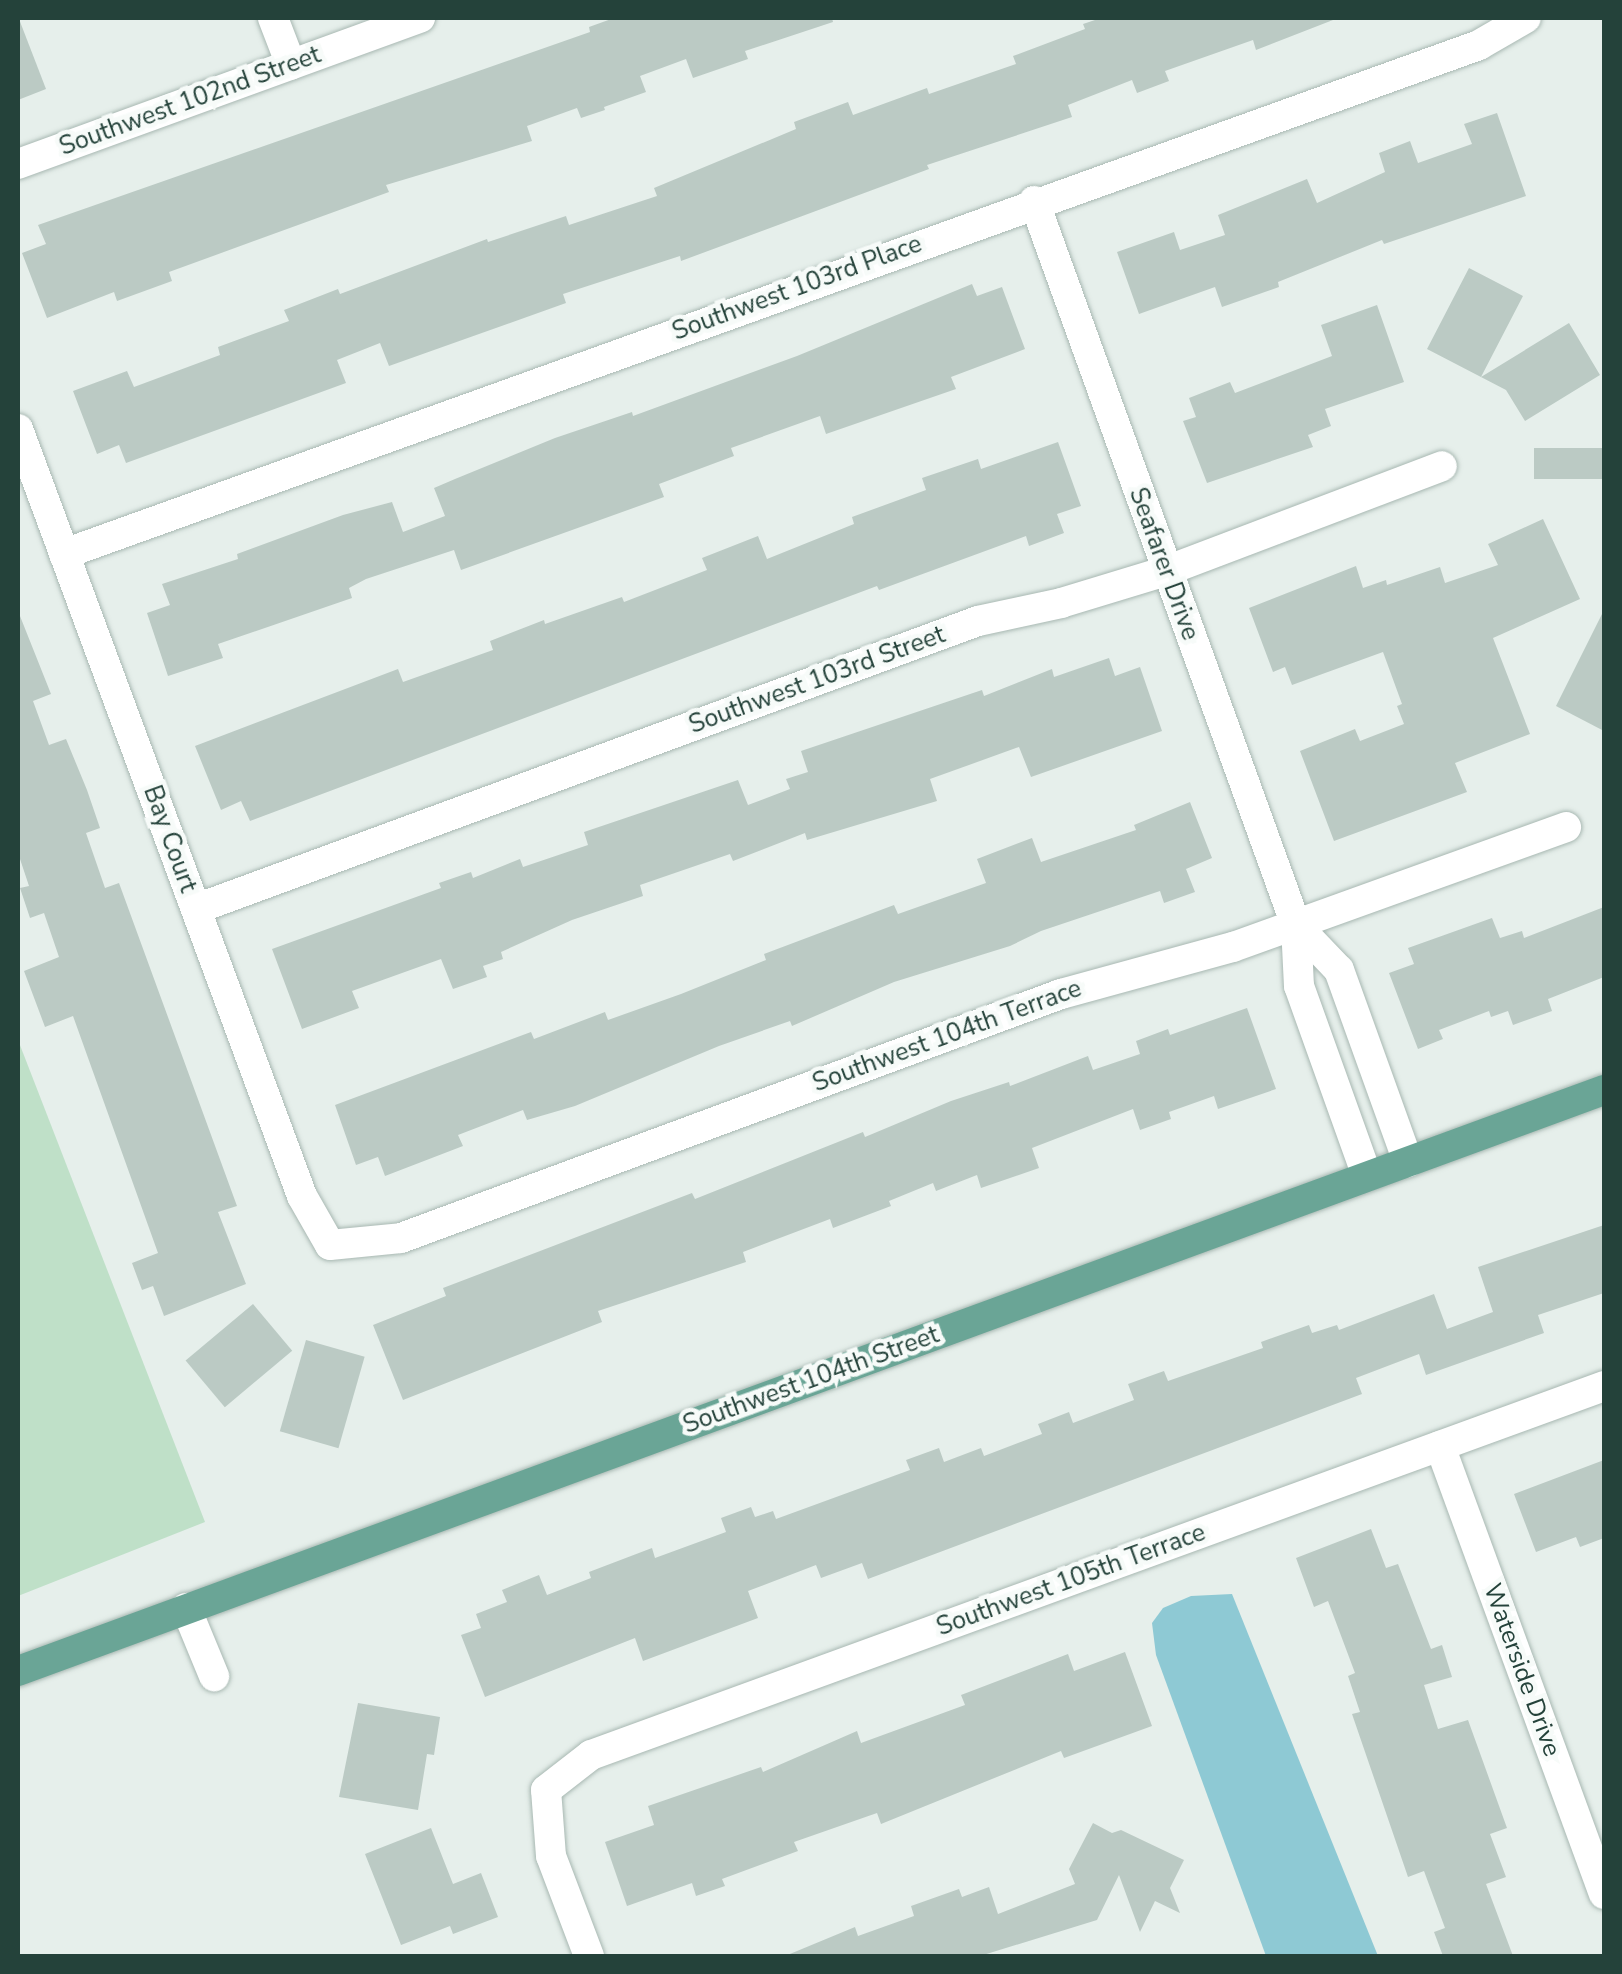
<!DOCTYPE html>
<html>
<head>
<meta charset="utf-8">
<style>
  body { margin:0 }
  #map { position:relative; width:1622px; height:1974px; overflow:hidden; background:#e6efeb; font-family:"Nunito Sans",sans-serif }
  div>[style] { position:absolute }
  .green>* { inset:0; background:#bfe0c8 }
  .water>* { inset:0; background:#8ec9d4 }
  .building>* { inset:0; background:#bbcac4; transform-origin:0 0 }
  .roads { filter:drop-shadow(0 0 2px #a8b8b2) drop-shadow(0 0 2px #a8b8b2) }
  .minor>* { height:30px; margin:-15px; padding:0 15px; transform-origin:15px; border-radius:15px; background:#fff }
  .major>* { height:30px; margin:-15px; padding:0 15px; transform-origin:15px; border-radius:15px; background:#6aa596 }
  span { translate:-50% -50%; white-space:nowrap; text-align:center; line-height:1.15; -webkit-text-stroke:9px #f7fbf9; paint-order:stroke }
  .street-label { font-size:25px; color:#24423a }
  .frame { position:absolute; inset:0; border:20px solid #24423a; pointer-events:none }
</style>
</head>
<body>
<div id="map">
  <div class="green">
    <i style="clip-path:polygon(18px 1040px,205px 1522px,18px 1596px)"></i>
  </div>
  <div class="water">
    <i style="clip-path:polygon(1232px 1594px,1378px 1956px,1266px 1956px,1156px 1655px,1152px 1623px,1163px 1608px,1191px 1596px)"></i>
  </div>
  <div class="building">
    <i style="clip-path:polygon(614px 18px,832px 18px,833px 22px,745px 51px,748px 59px,693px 78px,686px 59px,640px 76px,646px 92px,604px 107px,605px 110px,581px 118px,577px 108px,527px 126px,532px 141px,386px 185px,389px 192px,169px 272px,172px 281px,117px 301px,114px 292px,47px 318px,22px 253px,46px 244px,38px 225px,590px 32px,589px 27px)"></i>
    <i style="clip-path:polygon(1101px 18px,1333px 20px,1256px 50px,1253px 40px,1165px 71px,1169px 81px,1137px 93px,1132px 80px,1068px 105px,1072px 117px,927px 165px,929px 169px,681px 261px,680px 256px,563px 294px,566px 303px,389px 366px,380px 343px,337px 360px,346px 383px,126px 463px,119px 445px,97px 454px,73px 391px,127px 371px,134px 387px,220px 355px,218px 347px,289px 321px,284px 310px,338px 289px,340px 294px,487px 239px,488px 242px,566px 216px,569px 225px,657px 196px,654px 188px,796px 129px,794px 122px,848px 102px,853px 115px,927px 88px,929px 94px,1016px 64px,1013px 56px,1085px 29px,1083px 24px)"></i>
    <i style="clip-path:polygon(19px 19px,46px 89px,18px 100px,18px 20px)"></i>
    <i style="clip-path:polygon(1497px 113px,1526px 196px,1384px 244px,1382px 240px,1278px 282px,1279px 287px,1222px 307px,1215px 287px,1139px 314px,1117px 252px,1174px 232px,1180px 250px,1225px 235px,1218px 215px,1307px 179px,1317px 203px,1385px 172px,1379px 153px,1410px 141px,1418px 163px,1472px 144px,1464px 124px)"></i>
    <i style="clip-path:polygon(1469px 268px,1523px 296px,1481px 377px,1569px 323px,1600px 375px,1525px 421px,1506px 390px,1427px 349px)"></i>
    <i style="clip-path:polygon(972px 284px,977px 296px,1002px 287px,1025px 349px,951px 377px,956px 389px,826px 434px,820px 416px,731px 448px,734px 456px,659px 484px,664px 497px,461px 570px,454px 550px,366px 579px,349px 588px,352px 598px,218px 644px,223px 658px,168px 676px,147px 613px,170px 605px,162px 584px,238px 559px,237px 554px,343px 515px,392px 502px,403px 532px,445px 516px,434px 488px,455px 479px,555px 438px,632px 412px,633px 416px,797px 356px)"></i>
    <i style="clip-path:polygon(1377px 305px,1404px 382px,1325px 409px,1331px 426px,1308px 435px,1313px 447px,1207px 483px,1183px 421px,1196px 417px,1189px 398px,1230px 382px,1235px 393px,1332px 356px,1321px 325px)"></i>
    <i style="clip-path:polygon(1058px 442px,1081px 506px,1057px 514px,1064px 533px,1029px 546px,1026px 536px,879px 590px,877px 586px,250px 821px,241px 801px,221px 810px,195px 746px,398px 669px,403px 682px,493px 650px,490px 641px,544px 620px,545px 624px,622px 597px,624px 602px,707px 570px,702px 558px,758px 536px,767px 559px,854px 524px,852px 517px,926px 490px,922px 478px,978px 459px,981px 469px)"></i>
    <i style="left:1604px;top:448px;width:31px;height:70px;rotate:90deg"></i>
    <i style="clip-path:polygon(1543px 519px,1580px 599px,1493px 638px,1530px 734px,1455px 763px,1467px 792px,1334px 841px,1300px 751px,1355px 729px,1360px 741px,1404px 724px,1397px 706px,1402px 704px,1383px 652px,1292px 685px,1285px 667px,1273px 672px,1249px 608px,1356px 566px,1363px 588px,1386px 580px,1387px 585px,1440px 567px,1445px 583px,1498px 565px,1488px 544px)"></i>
    <i style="clip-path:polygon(1604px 610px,1604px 731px,1556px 706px)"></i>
    <i style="clip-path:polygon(18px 611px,51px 694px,33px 701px,49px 745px,66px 739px,87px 790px,100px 828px,86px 833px,105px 888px,119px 883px,237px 1206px,218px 1212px,246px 1284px,164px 1316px,153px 1286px,142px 1290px,132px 1263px,158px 1253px,73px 1016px,45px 1027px,24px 971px,59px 957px,44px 913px,30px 918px,20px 888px,29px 886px,18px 853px)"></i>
    <i style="clip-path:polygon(1109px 658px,1115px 676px,1140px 667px,1162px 731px,1031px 777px,1019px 747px,930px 779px,937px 801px,807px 840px,805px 833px,733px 861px,730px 854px,640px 885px,643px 896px,572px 920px,501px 952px,503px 959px,483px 966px,487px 977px,453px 989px,441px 959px,352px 991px,359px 1008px,302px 1029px,272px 949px,441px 888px,439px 883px,471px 872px,473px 878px,520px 859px,523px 867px,588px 845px,584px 832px,738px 780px,748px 805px,790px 789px,786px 779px,808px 772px,801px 751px,982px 690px,984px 696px,1052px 669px,1054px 677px)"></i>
    <i style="clip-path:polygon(1190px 802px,1212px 858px,1186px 869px,1195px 892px,1164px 903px,1160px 891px,1041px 931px,1010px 946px,894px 982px,792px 1026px,790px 1021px,719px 1046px,575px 1106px,527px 1120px,523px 1110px,458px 1135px,463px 1146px,385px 1176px,378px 1157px,356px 1165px,335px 1105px,531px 1032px,534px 1039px,605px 1012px,608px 1020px,681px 994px,766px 960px,764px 954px,894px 905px,898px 914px,986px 883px,977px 859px,1032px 838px,1041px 862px,1136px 830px,1134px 825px)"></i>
    <i style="clip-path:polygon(1604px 907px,1604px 977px,1548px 999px,1552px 1011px,1513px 1025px,1508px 1011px,1491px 1017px,1489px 1011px,1439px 1030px,1443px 1039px,1418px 1049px,1389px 973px,1414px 964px,1408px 948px,1492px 918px,1500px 938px,1522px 931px,1524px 938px)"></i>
    <i style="clip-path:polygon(1247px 1008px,1276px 1089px,1218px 1109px,1214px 1096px,1169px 1112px,1171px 1119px,1140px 1130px,1133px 1109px,1032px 1148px,1039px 1168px,981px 1188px,977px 1175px,936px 1191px,933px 1183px,889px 1201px,891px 1206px,833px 1228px,830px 1219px,743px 1252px,746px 1262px,598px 1311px,602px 1322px,403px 1400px,373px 1325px,446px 1296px,443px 1288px,692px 1193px,695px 1199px,863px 1132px,865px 1137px,951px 1101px,1009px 1082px,1010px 1086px,1088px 1056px,1093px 1070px,1140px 1054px,1136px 1041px,1168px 1029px,1170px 1035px)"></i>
    <i style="clip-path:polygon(1604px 1225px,1604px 1293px,1538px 1315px,1544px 1333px,1426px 1375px,1419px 1354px,1356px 1378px,1362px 1394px,868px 1579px,862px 1563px,821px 1578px,816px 1565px,748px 1591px,758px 1618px,643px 1661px,635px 1638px,485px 1697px,461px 1635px,481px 1628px,476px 1614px,507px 1602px,502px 1590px,539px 1575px,547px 1595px,591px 1578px,589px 1572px,652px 1548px,655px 1558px,726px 1532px,721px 1518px,751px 1507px,755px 1517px,773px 1511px,776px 1519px,910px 1470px,906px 1460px,939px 1448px,944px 1462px,981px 1448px,984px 1456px,1042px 1434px,1038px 1424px,1069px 1412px,1073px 1423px,1134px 1400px,1128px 1384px,1164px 1371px,1168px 1381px,1263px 1348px,1261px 1342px,1309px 1325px,1312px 1333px,1337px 1325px,1339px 1330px,1434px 1294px,1447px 1329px,1493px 1312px,1478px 1267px)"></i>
    <i style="left:253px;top:1304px;width:61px;height:88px;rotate:50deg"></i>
    <i style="left:306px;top:1340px;width:61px;height:95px;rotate:16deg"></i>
    <i style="clip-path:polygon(1604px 1460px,1604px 1538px,1580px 1547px,1576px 1537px,1536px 1552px,1514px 1494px)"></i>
    <i style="clip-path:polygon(1371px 1529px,1386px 1568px,1398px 1564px,1431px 1649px,1442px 1645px,1452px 1677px,1424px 1685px,1438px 1729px,1468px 1720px,1507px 1828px,1490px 1834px,1506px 1877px,1486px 1884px,1513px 1956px,1443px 1956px,1434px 1932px,1445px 1928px,1424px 1871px,1408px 1877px,1352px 1714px,1360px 1712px,1348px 1676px,1355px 1673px,1328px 1601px,1314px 1607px,1296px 1558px)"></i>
    <i style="clip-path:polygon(1125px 1652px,1152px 1726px,1064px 1758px,1061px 1751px,881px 1824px,877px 1813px,794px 1842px,798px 1851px,722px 1879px,725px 1886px,696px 1896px,692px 1883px,627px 1906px,605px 1842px,654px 1825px,648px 1806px,761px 1767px,763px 1772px,857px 1731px,861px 1743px,965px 1705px,961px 1695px,1068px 1654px,1074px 1671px)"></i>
    <i style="clip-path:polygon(358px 1703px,440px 1717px,434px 1755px,427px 1754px,418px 1810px,339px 1797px)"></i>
    <i style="clip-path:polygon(1093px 1823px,1112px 1833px,1121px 1830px,1184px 1860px,1170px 1888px,1180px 1913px,1155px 1901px,1140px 1932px,1119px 1875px,1097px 1920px,980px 1956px,785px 1956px,855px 1927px,858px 1936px,914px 1916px,911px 1906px,959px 1889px,962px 1897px,989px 1887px,998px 1914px,1075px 1884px,1069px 1869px)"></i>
    <i style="clip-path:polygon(431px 1828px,453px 1884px,481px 1873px,498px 1917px,453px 1934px,450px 1926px,401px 1945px,365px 1854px)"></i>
  </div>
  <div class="roads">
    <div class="minor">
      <i style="left:273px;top:18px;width:50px;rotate:69deg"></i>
      <i style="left:18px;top:164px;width:428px;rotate:-20deg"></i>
      <i style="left:1034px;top:201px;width:770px;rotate:70.11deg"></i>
      <i style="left:1296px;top:925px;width:61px;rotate:87.2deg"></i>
      <i style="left:1299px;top:986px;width:202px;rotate:70.3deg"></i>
      <i style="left:18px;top:429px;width:818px;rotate:69.68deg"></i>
      <i style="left:302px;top:1196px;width:56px;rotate:60.3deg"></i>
      <i style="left:330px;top:1245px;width:71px;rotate:-5.6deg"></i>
      <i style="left:401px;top:1238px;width:704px;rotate:-20.29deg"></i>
      <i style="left:1061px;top:994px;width:178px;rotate:-15.3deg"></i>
      <i style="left:1233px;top:947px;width:354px;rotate:-19.8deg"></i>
      <i style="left:64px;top:554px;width:1504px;rotate:-19.78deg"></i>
      <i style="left:1479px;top:45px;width:54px;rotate:-29.9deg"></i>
      <i style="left:196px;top:909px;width:833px;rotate:-20.22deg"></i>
      <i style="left:978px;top:621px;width:85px;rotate:-12.2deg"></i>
      <i style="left:1061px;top:603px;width:110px;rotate:-16.9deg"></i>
      <i style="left:1166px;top:571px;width:295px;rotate:-20.8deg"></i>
      <i style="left:1296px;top:925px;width:62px;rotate:46.3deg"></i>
      <i style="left:1339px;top:970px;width:204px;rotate:70.2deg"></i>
      <i style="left:1440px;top:1446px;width:477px;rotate:69.9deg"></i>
      <i style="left:186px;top:1608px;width:74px;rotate:67.6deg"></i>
      <i style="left:589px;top:1956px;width:107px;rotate:-110.8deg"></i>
      <i style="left:551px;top:1856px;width:66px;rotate:-94.3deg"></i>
      <i style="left:546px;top:1790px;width:57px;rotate:-37.9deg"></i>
      <i style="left:591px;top:1755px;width:1078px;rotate:-20.01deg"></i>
    </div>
    <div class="major">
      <i style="left:18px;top:1671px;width:1689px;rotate:-20.12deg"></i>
    </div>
  </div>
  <div class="street-label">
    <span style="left:190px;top:101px;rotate:-20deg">Southwest 102nd Street</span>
    <span style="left:797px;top:288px;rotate:-20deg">Southwest 103rd Place</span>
    <span style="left:1164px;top:564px;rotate:70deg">Seafarer Drive</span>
    <span style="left:817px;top:680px;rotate:-20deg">Southwest 103rd Street</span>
    <span style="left:170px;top:839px;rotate:70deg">Bay Court</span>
    <span style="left:947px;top:1036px;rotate:-20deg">Southwest 104th Terrace</span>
    <span style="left:811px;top:1380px;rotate:-20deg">Southwest 104th Street</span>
    <span style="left:1071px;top:1580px;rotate:-20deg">Southwest 105th Terrace</span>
    <span style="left:1522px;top:1670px;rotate:70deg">Waterside Drive</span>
  </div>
  <div class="frame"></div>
</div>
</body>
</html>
